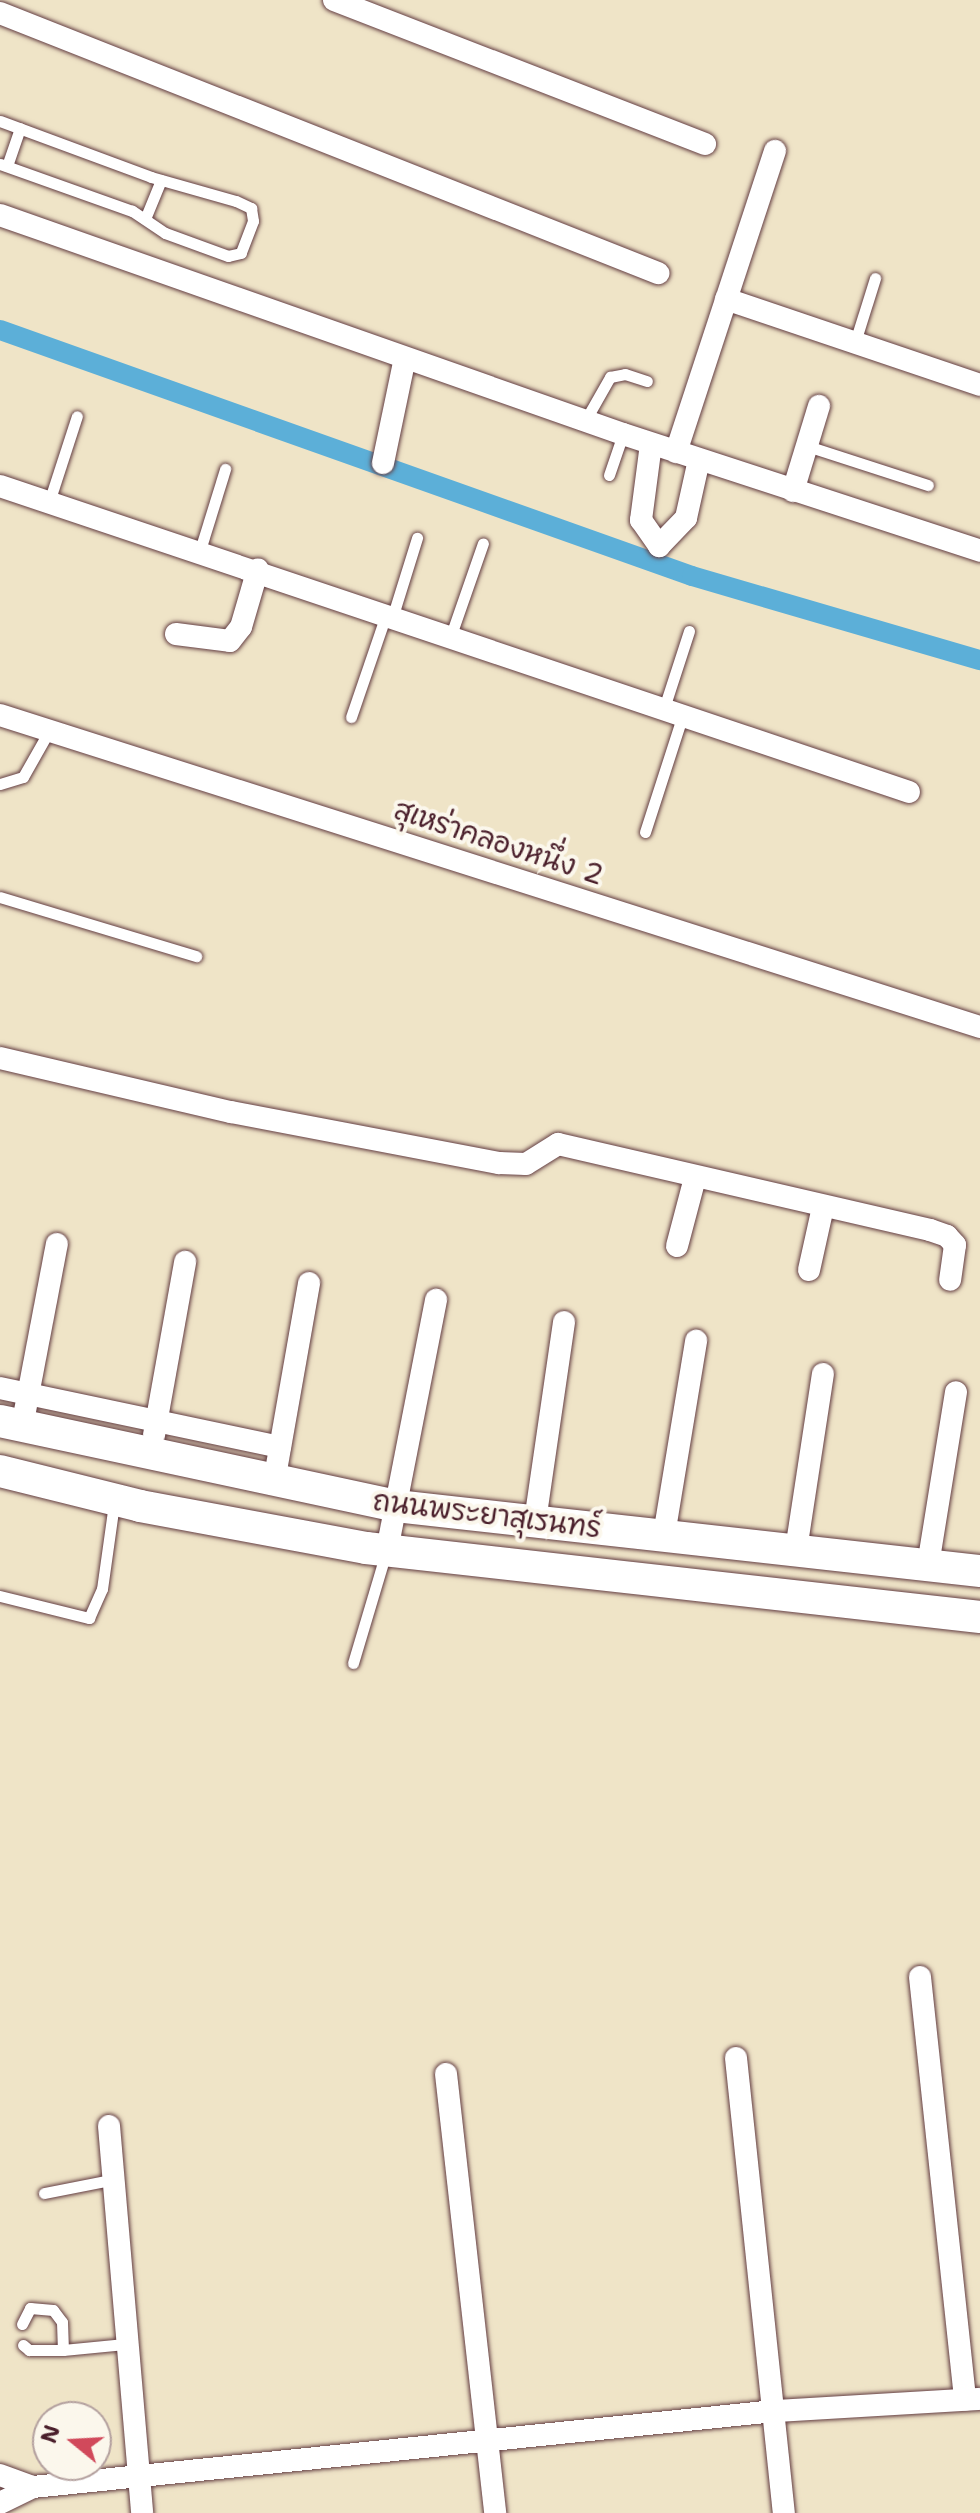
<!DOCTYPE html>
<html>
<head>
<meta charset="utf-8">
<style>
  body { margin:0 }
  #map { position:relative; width:980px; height:2513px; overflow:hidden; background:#efe4c7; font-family:"Shantell Sans","Playpen Sans Thai",sans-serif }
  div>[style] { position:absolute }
  .canal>* { height:20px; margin:-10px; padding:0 10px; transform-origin:10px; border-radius:10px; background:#5cafd8 }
  .roads { filter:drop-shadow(0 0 2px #633d42) drop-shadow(0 0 2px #633d42) }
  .lane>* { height:11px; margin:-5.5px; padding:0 5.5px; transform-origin:5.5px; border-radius:5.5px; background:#fff }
  .street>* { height:22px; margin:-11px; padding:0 11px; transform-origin:11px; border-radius:11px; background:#fff }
  .secondary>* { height:32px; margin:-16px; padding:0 16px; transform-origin:16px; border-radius:16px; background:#fff }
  span { translate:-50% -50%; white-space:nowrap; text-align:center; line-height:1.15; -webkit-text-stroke:8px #fbf7ec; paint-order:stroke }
  .street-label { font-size:28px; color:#4a1f2b }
  .north { position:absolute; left:32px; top:2401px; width:80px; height:80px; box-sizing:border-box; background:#fbf7ec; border:2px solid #b4a19f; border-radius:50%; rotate:288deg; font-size:22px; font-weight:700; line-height:32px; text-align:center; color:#4a1f2b }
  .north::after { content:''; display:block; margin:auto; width:28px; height:36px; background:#d1495b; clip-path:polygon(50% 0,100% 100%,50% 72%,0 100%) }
</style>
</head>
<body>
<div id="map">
  <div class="canal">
    <i style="left:0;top:330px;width:734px;rotate:19.57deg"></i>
    <i style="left:692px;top:576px;width:300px;rotate:16.3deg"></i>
  </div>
  <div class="roads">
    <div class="lane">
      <i style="left:0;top:121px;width:161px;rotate:20.3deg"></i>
      <i style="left:151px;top:177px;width:88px;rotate:15.8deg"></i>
      <i style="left:236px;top:201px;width:17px;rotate:25deg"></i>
      <i style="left:251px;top:208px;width:13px;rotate:81deg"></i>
      <i style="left:253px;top:221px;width:34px;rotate:111deg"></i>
      <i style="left:241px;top:253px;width:13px;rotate:167deg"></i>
      <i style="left:228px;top:256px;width:67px;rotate:-159.9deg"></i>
      <i style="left:165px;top:233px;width:40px;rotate:-146deg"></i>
      <i style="left:132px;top:211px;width:140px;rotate:-160.4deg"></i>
      <i style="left:7px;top:166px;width:40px;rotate:-71.1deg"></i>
      <i style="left:145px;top:219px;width:42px;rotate:-67.7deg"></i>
      <i style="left:855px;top:342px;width:67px;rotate:-72.6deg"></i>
      <i style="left:585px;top:421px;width:51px;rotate:-60.4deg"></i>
      <i style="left:610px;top:377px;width:15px;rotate:-11deg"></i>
      <i style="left:625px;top:374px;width:23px;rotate:18deg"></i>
      <i style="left:807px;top:446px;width:127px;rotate:17.9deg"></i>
      <i style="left:609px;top:475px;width:43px;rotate:-71.1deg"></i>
      <i style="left:49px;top:502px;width:90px;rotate:-72deg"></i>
      <i style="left:200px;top:550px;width:85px;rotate:-72.8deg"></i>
      <i style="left:393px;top:615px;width:81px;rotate:-72.7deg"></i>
      <i style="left:451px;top:635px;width:97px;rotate:-70.8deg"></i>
      <i style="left:664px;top:708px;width:81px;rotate:-72deg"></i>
      <i style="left:351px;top:717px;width:108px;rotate:-71.1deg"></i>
      <i style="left:0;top:784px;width:24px;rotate:-17deg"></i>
      <i style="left:23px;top:777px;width:53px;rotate:-60.5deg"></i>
      <i style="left:645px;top:832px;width:124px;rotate:-72.1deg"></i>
      <i style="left:0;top:897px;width:205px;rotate:16.8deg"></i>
      <i style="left:0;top:1596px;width:92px;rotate:13.9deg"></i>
      <i style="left:89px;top:1618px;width:32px;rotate:-66deg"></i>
      <i style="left:102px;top:1589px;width:86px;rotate:-82deg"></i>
      <i style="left:353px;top:1663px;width:116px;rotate:-73.4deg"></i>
      <i style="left:44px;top:2193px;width:68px;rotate:-11deg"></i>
      <i style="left:22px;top:2324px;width:18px;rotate:-63deg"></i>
      <i style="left:30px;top:2308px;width:23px;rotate:5deg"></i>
      <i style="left:53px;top:2310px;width:15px;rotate:53deg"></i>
      <i style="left:62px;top:2322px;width:28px;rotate:88deg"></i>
      <i style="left:63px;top:2350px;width:62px;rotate:-5.5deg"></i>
      <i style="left:23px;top:2345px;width:8px;rotate:40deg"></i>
      <i style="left:29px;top:2350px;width:34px"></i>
    </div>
    <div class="street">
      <i style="left:334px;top:0;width:398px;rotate:21.2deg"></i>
      <i style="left:0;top:13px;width:708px;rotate:21.56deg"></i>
      <i style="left:0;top:215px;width:660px;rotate:19.37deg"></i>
      <i style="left:623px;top:434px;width:376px;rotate:18.1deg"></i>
      <i style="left:726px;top:299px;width:268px;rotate:18.7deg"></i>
      <i style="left:651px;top:444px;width:77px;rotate:97.5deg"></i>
      <i style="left:641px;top:520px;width:32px;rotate:55deg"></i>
      <i style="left:659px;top:546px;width:39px;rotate:-46deg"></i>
      <i style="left:686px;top:518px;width:59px;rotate:-77.4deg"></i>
      <i style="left:676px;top:452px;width:317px;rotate:-71.8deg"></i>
      <i style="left:383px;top:463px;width:107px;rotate:-78.2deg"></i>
      <i style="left:0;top:486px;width:959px;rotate:18.6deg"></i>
      <i style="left:793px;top:491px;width:89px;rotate:-73deg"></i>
      <i style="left:176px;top:634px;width:54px;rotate:7.4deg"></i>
      <i style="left:230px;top:641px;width:18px;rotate:-52deg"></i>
      <i style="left:241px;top:627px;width:60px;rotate:-73.7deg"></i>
      <i style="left:0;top:715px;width:1028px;rotate:17.66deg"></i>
      <i style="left:0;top:1058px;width:237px;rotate:13.2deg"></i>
      <i style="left:231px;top:1112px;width:273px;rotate:10.8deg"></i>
      <i style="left:499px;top:1163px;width:27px;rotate:2deg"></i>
      <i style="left:526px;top:1164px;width:38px;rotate:-32deg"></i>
      <i style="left:558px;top:1144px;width:382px;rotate:13deg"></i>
      <i style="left:930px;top:1230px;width:18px;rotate:19deg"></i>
      <i style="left:947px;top:1236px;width:12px;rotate:48deg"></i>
      <i style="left:955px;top:1245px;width:35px;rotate:98deg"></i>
      <i style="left:677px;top:1246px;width:70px;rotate:-75.2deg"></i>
      <i style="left:809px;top:1270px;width:65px;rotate:-77.5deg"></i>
      <i style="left:0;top:1388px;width:286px;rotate:11.9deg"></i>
      <i style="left:25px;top:1411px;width:170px;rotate:-79.2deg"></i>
      <i style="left:154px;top:1435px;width:176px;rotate:-79.8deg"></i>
      <i style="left:274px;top:1482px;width:202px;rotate:-80deg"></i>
      <i style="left:535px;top:1521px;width:201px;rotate:-81.7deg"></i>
      <i style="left:664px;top:1535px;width:197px;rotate:-80.6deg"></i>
      <i style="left:387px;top:1550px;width:255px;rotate:-78.9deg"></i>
      <i style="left:796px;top:1550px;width:178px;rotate:-81.3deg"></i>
      <i style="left:928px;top:1565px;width:175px;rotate:-80.8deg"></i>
      <i style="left:920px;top:1977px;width:425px;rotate:83.9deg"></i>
      <i style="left:736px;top:2058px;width:458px;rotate:84deg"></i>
      <i style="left:446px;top:2074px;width:442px;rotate:83.6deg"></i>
      <i style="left:109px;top:2126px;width:388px;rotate:85.1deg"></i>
      <i style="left:0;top:2475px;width:35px;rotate:20deg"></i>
      <i style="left:0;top:2503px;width:37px;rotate:-26deg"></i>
      <i style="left:33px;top:2487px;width:746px;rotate:-5.85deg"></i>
      <i style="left:775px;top:2411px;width:205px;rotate:-3.4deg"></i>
    </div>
    <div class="secondary">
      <i style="left:0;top:1421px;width:405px;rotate:12.1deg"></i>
      <i style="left:396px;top:1506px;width:588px;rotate:6.35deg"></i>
      <i style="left:0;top:1471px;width:144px;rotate:14deg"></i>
      <i style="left:140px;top:1506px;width:230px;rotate:10.5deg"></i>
      <i style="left:366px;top:1548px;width:618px;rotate:6.41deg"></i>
    </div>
  </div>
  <div class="street-label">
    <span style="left:499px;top:842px;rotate:18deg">สุเหร่าคลองหนึ่ง 2</span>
    <span style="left:487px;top:1514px;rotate:7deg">ถนนพระยาสุเรนทร์</span>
  </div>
  <div class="north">N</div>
</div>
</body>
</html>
